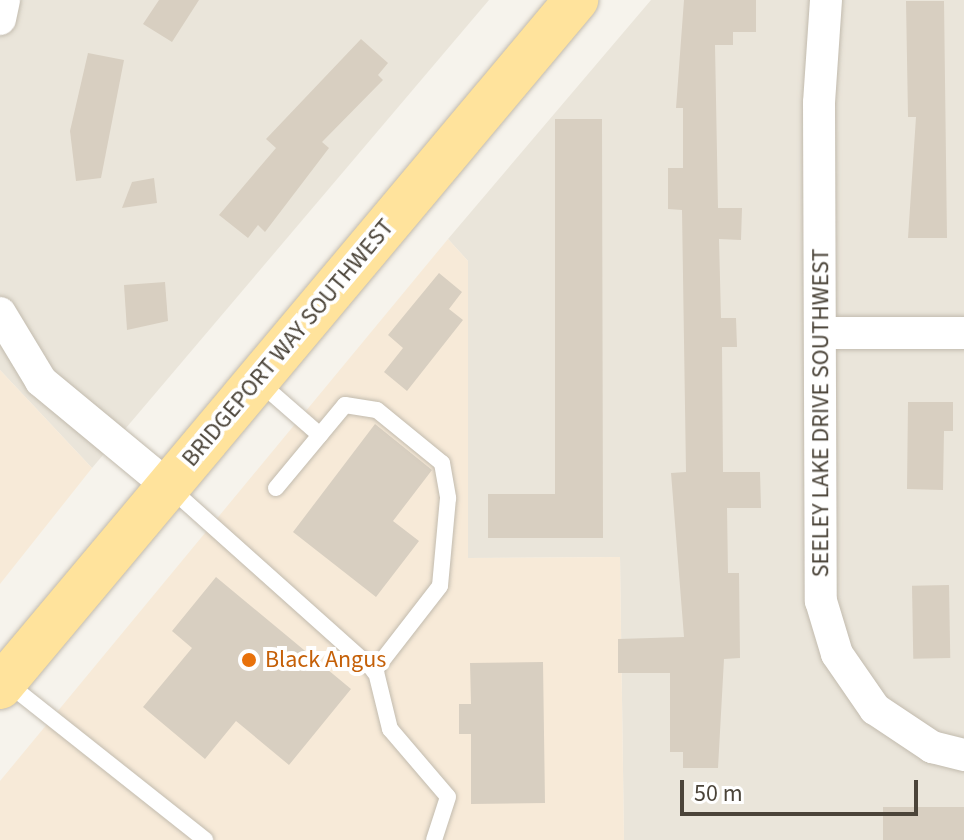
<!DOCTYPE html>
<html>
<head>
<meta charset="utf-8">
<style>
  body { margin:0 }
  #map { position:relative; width:964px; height:840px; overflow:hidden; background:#f6f3ec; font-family:"Source Sans 3",sans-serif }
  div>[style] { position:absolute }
  .residential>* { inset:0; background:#eae5da }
  .commercial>* { inset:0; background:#f7ead8 }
  .building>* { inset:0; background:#d8cfc1; transform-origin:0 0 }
  .roads { filter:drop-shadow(0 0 2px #c2bbae) drop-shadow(0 0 2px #c2bbae) }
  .service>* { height:16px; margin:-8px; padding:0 8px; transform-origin:8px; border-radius:8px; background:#fff }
  .minor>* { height:32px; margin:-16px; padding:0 16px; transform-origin:16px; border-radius:16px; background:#fff }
  .primary>* { height:44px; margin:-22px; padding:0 22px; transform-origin:22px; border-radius:22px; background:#ffe39c }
  .dots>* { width:22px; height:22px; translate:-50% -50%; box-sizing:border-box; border:4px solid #fff; border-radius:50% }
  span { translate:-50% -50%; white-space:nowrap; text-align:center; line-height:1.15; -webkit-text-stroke:8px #fff; paint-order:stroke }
  .street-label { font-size:24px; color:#4b4439 }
  .food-label { font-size:24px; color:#c56008 }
  .left { translate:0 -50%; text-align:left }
  .scale { position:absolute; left:680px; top:780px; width:238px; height:36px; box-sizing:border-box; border:4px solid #4b4439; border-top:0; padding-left:10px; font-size:24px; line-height:28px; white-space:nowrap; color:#4b4439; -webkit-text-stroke:6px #fff; paint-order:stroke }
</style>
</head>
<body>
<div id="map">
  <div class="residential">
    <i style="clip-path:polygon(0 0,489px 0,92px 468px,0 370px)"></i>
    <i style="clip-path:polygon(651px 0,964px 0,964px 840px,624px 840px,620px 557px,468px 558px,468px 261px,448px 239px)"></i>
  </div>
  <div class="commercial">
    <i style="clip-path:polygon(448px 239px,468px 261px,468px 558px,620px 557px,624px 840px,0 840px,0 781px)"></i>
    <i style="clip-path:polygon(0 370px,92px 468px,0 584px)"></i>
  </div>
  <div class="building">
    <i style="clip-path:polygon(159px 0,199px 0,172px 42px,143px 24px)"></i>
    <i style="clip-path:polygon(684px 0,756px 0,756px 32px,733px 32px,733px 45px,715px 45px,718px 208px,742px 208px,741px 240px,719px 239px,721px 318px,736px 318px,737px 347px,722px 347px,723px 472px,760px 472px,761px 508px,727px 508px,728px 573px,739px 573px,740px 658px,724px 659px,718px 768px,683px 768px,683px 752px,670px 752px,670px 673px,618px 673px,618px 639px,684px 637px,671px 473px,686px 472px,682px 210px,668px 209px,668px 168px,683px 168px,683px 108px,676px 108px)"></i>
    <i style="clip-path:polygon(906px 1px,944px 1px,947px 238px,908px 238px,916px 117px,908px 117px)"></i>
    <i style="clip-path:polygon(361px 39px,388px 63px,378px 75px,383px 80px,322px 142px,329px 148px,265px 232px,258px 225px,248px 238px,219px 215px,276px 148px,266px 139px)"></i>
    <i style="clip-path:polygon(88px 53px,124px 60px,101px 178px,76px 181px,70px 131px)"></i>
    <i style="clip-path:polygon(555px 119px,602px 119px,603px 538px,488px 538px,488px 494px,555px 494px)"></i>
    <i style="clip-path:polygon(154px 178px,157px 203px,122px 208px,132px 182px)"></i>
    <i style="clip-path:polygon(439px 273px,462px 292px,449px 309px,463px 320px,407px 391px,384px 372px,403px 348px,388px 335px)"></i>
    <i style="clip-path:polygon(165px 282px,168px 321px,127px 330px,124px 285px)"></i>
    <i style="clip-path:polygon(908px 402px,953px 402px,953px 431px,944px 431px,943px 490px,907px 489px)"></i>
    <i style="clip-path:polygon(375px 424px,432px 470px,393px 521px,419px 541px,376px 597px,293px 532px)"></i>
    <i style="clip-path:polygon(216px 577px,351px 689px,289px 765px,236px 721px,205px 759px,143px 707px,192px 648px,172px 631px)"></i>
    <i style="left:949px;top:585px;width:73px;height:37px;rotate:89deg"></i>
    <i style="clip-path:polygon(543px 662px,545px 803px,471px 804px,471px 734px,459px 734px,459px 704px,471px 704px,470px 663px)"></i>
    <i style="left:964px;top:807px;width:33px;height:81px;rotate:90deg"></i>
  </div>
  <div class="roads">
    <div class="service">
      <i style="left:258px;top:381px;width:82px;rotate:41.1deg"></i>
      <i style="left:169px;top:487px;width:278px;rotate:41.8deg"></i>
      <i style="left:376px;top:672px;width:59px;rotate:76.2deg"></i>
      <i style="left:390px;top:729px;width:89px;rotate:49.5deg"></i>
      <i style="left:448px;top:797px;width:45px;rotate:108deg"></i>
      <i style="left:276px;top:488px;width:108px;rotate:-50.3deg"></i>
      <i style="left:345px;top:405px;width:32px;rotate:9deg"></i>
      <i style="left:377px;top:410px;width:84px;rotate:39.2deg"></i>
      <i style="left:442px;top:463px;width:36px;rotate:80deg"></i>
      <i style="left:448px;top:498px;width:88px;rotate:95.2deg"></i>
      <i style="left:440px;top:586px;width:108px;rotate:127.8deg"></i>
      <i style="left:6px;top:682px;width:254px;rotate:38.4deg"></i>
    </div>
    <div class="minor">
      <i style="left:826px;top:0;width:103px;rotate:93.9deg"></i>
      <i style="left:819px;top:103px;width:498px;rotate:89.8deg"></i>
      <i style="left:821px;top:601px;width:55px;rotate:73.2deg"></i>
      <i style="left:837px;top:654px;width:67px;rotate:55.4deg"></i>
      <i style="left:875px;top:709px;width:69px;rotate:33.7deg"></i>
      <i style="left:932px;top:747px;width:33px;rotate:14deg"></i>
      <i style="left:0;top:19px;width:19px;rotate:-78deg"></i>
      <i style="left:0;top:313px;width:79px;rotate:58.9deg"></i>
      <i style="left:41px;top:381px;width:165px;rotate:39.6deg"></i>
      <i style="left:821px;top:333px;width:143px"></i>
    </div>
    <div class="primary">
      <i style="left:0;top:687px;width:897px;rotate:-50.02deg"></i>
    </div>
  </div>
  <div class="dots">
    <i style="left:249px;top:660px;background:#e8710a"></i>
  </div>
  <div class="street-label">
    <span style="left:288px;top:343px;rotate:-50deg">BRIDGEPORT WAY SOUTHWEST</span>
    <span style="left:821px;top:413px;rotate:-90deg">SEELEY LAKE DRIVE SOUTHWEST</span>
  </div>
  <div class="food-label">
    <span class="left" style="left:265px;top:660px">Black Angus</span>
  </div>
  <div class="scale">50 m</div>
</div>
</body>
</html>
